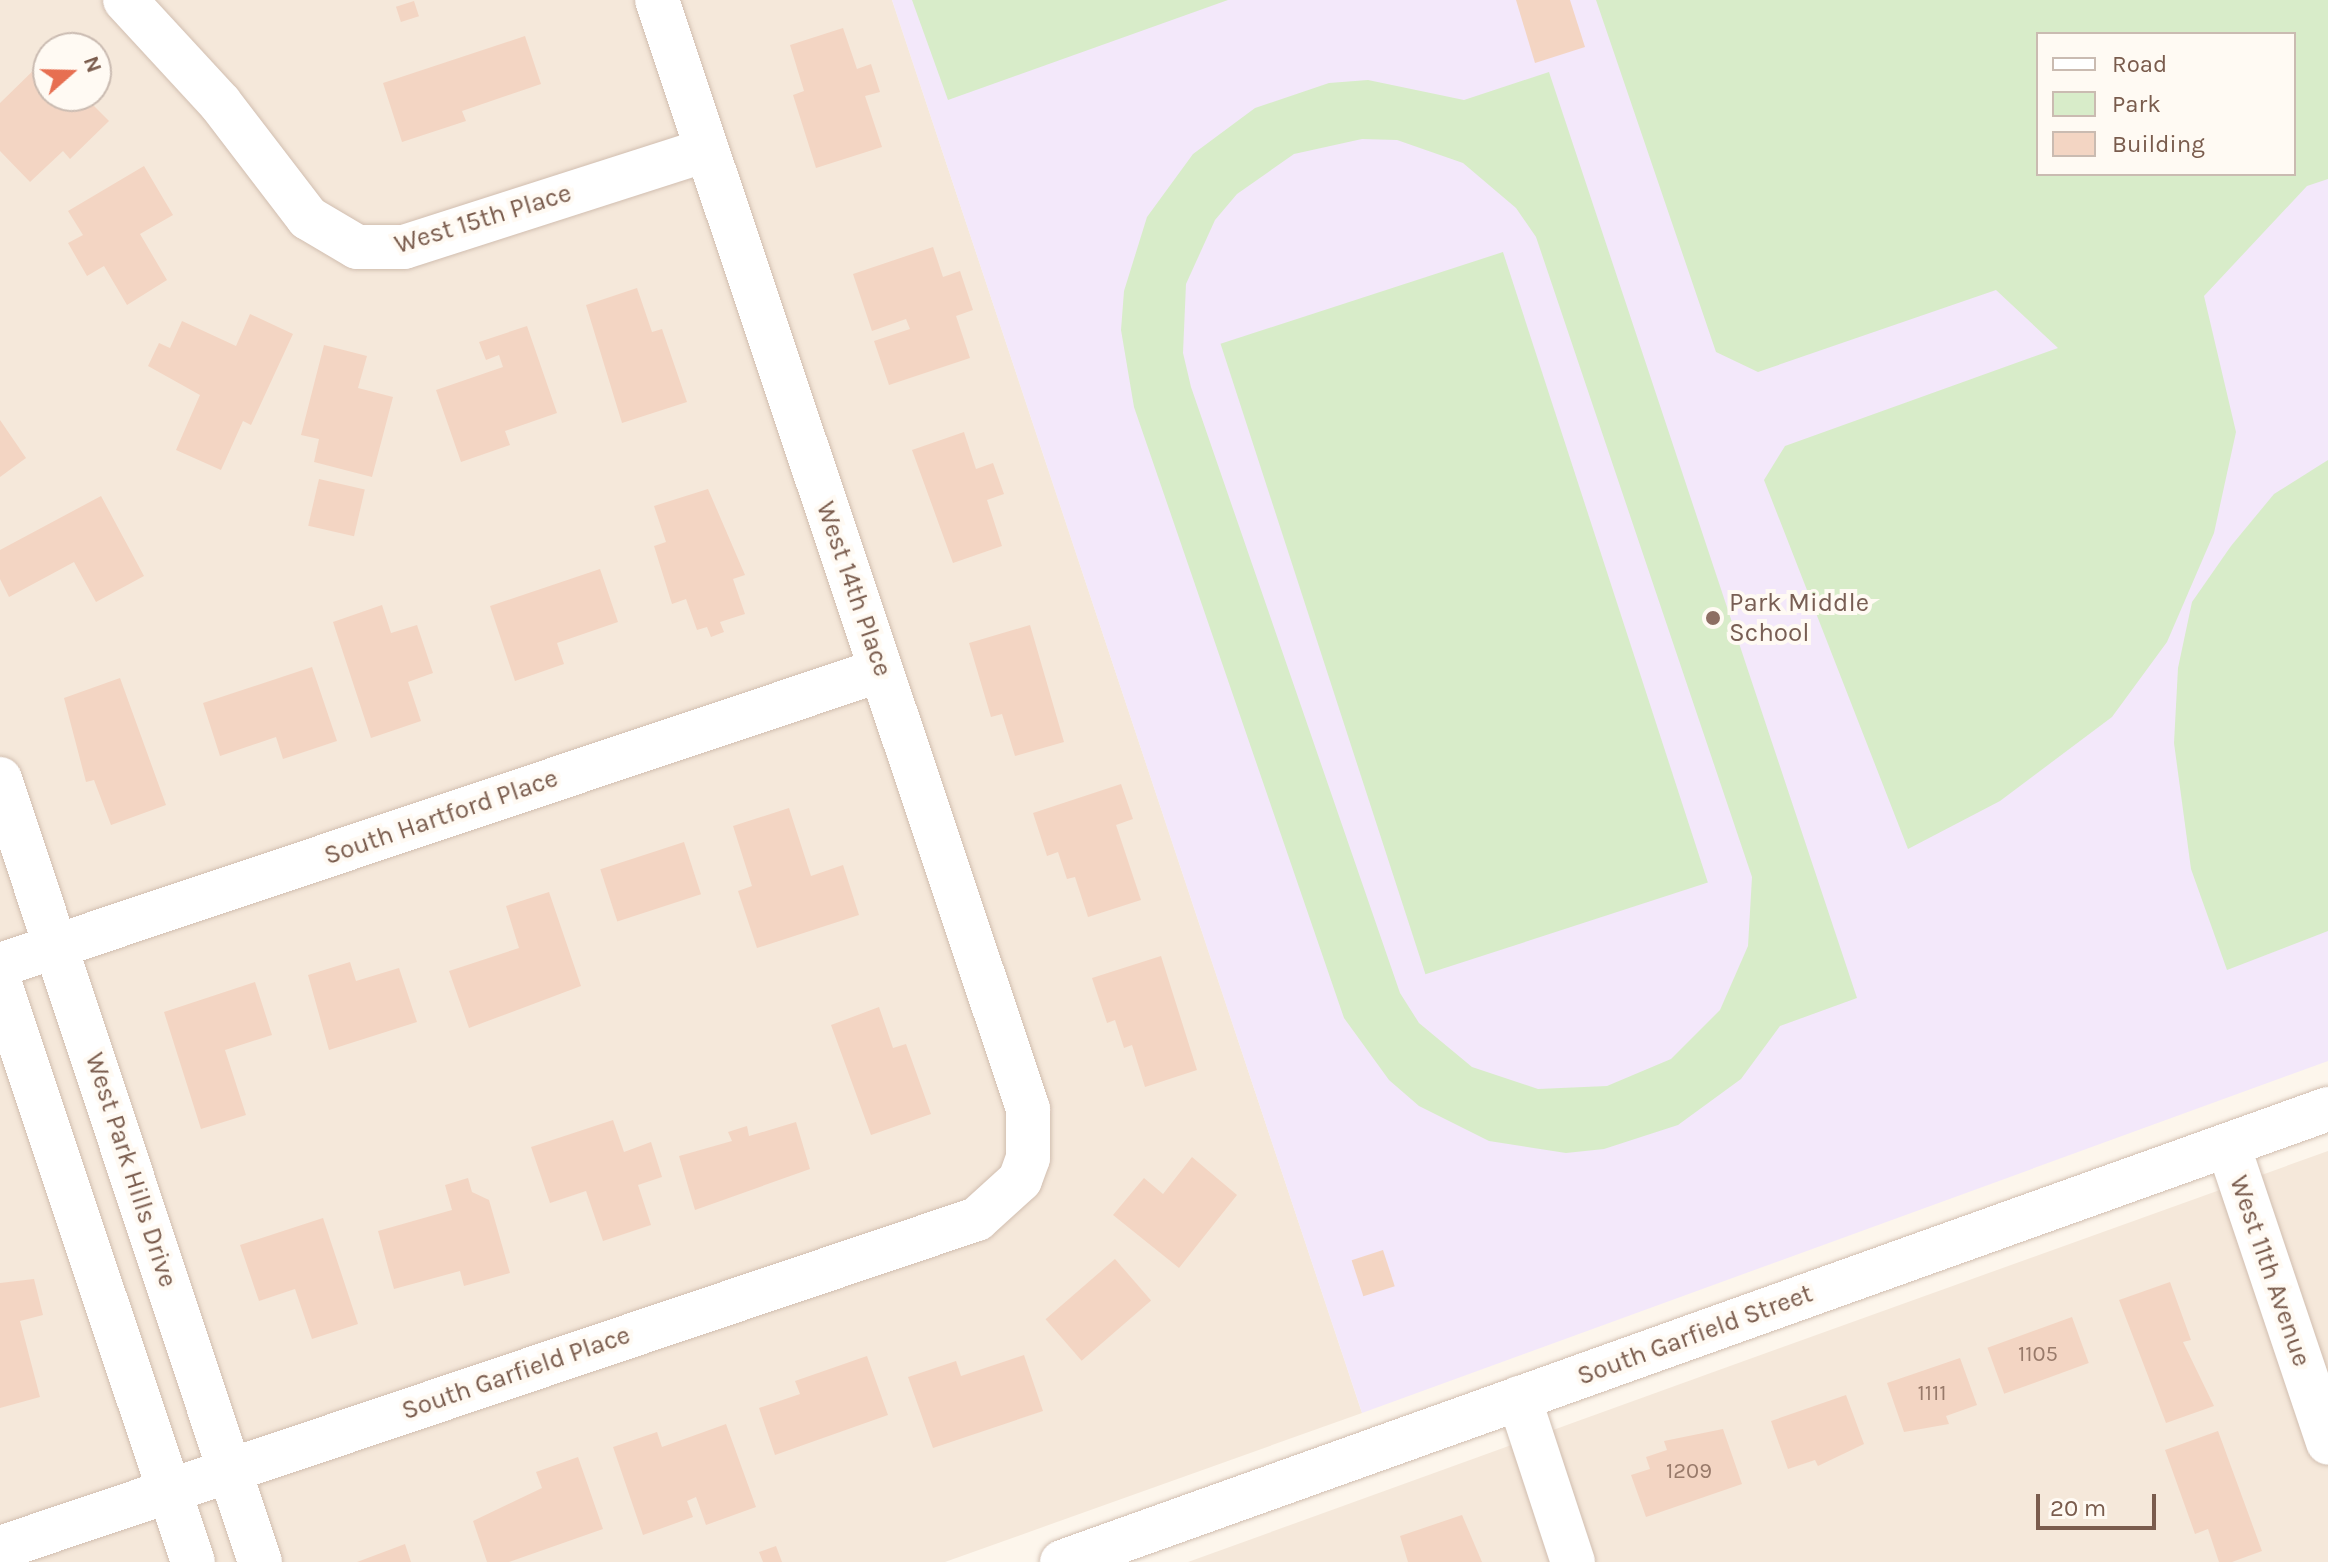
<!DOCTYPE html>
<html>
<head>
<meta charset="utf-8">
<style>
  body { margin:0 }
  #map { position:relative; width:2328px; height:1562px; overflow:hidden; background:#fdf6ec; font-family:Karla,sans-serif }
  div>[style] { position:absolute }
  .residential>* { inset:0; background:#f5e8da }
  .education>* { inset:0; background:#f3e8fa }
  .green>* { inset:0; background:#d8ecc9; transform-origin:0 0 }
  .building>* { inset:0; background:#f3d5c3; transform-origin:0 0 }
  .roads { filter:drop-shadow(0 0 2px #d1beb0) drop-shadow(0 0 2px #d1beb0) }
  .street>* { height:44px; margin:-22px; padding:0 22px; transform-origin:22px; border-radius:22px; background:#fff }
  .secondary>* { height:44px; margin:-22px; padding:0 22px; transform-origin:22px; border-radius:22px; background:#fff }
  .dots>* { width:22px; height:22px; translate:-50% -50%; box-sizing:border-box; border:4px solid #fffaf3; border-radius:50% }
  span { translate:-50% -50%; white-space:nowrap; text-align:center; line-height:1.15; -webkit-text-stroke:8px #fffaf3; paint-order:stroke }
  .number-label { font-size:22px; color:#987a6a }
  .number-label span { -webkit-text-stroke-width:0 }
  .street-label { font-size:26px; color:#7a5c4d }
  .education-label { font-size:26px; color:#785e54 }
  .left { translate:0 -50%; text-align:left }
  .legend { position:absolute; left:2036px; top:32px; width:260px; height:144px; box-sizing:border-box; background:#fffaf3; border:2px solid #cabbb1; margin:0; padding:10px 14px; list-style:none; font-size:24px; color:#7a5c4d }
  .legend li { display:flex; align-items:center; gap:16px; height:40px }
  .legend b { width:40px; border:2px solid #cabbb1 }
  .north { position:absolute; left:32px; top:32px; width:80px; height:80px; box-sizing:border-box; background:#fffaf3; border:2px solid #cabbb1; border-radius:50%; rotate:70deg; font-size:22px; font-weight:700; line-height:32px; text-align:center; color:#7a5c4d }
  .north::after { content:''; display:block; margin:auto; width:28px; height:36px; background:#e76f51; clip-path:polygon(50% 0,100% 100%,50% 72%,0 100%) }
  .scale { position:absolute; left:2036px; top:1494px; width:120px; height:36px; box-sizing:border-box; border:4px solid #7a5c4d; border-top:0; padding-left:10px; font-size:24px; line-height:28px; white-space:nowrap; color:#7a5c4d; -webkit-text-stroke:6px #fffaf3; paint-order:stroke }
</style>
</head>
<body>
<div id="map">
  <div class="residential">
    <i style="clip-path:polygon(evenodd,0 0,892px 0,1362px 1413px,945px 1562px,0 1562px,0 0,48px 48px,96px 48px,96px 96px,48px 96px,48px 48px)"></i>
    <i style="clip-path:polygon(2328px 1151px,2328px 1562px,1188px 1562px,1719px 1370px)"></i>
  </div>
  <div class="education">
    <i style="clip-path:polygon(evenodd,892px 0,2328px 0,2328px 1061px,1362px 1413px,892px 0,2038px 34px,2294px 34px,2294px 174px,2038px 174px,2038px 34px)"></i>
  </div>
  <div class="green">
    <i style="clip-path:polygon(912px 0,1228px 0,948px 100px)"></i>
    <i style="clip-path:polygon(evenodd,1596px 0,2328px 0,2328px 179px,2307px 186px,2204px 296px,2236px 432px,2214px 533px,2167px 642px,2112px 717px,2000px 801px,1908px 849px,1764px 480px,1785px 446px,2058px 348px,1996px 290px,1758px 372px,1716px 352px,1596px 0,2038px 34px,2294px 34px,2294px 174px,2038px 174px,2038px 34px)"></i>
    <i style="clip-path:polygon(evenodd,1549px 72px,1857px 998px,1780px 1026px,1741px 1079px,1678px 1125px,1604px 1149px,1566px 1153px,1489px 1141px,1419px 1106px,1389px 1080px,1344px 1018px,1134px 407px,1121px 330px,1124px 291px,1147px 217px,1193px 154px,1255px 108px,1329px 83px,1368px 80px,1464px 100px,1549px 72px,1362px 139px,1397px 140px,1463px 163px,1516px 208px,1536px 237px,1752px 877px,1748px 946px,1720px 1010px,1671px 1059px,1607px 1086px,1538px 1089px,1472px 1067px,1419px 1023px,1400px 993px,1191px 387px,1183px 353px,1186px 284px,1215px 220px,1237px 194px,1294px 154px,1362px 139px)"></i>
    <i style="left:1503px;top:252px;width:663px;height:297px;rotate:72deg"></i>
    <i style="clip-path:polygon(2328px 460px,2328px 931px,2227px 970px,2191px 869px,2174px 743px,2178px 668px,2192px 602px,2231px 546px,2274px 494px)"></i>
  </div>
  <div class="building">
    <i style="clip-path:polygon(1516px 0,1570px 0,1585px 47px,1535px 63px)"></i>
    <i style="left:414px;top:1px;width:16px;height:19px;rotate:72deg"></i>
    <i style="clip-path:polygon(843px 28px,857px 69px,871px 64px,880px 92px,865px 96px,882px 147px,816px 168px,793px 95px,804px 91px,790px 45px)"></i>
    <i style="clip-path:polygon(525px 36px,541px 84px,462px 111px,466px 121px,402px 142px,383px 83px)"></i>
    <i style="clip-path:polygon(42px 62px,48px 96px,84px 96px,109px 121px,70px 159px,63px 151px,30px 182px,0 151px,0 103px)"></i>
    <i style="clip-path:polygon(144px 166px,173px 215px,140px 234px,167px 280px,127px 305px,104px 266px,87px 276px,68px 243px,83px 235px,68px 211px)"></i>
    <i style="clip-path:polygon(933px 247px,943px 277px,960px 271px,973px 310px,956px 316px,970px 358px,889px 385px,874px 341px,910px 329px,906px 319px,872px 331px,853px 274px)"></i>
    <i style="clip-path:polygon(637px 288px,652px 332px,662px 329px,687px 402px,622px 423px,586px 305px)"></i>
    <i style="clip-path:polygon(250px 314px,293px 334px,251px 425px,243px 421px,221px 470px,176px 450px,200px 395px,148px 366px,159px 343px,170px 348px,182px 321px,236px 346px)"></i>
    <i style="clip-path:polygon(527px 326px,557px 413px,505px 431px,510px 445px,461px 462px,436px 390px,503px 367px,499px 355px,486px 360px,479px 342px)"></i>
    <i style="clip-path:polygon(324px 345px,367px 356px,358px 388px,393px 397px,372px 477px,314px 462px,319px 439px,301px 435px)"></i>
    <i style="clip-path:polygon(0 420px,26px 458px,0 477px)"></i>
    <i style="clip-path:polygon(964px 432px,976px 469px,993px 463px,1004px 494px,987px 500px,1002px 546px,953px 563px,912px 450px)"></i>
    <i style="left:319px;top:479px;width:47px;height:48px;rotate:13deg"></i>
    <i style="clip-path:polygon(708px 489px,745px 575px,733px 579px,745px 614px,720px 622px,724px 632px,711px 637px,707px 627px,697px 630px,686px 599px,672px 604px,654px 546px,666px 542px,654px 506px)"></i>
    <i style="clip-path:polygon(101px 496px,144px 576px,96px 602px,74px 562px,9px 597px,0 579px,0 550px)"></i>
    <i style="clip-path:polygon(600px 569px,618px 622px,557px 643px,564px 664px,515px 681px,490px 606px)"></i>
    <i style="clip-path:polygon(382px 605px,391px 633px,417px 625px,433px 673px,408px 682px,421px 721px,371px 738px,333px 622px)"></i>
    <i style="clip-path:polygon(1030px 625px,1064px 742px,1015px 756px,1002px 714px,991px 717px,969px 643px)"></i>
    <i style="clip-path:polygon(312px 667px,337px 741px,283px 759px,276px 737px,220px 756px,203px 703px)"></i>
    <i style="clip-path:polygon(120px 678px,166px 805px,111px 825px,94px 780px,86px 782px,64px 698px)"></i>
    <i style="clip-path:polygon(1121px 784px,1133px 819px,1116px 825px,1141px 900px,1088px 917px,1075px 877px,1067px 879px,1058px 852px,1047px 856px,1033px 813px)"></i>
    <i style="clip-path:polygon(789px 808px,811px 876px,843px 865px,859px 915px,757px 948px,738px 891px,752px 886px,733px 826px)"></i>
    <i style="left:684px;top:842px;width:55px;height:88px;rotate:72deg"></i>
    <i style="clip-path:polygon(549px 892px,581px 986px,469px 1028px,449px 971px,519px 948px,506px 906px)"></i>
    <i style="clip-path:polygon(1161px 956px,1197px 1070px,1145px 1087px,1132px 1045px,1124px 1048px,1115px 1020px,1107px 1023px,1092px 978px)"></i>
    <i style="clip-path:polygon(350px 962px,356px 981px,399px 968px,417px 1022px,329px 1050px,308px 975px)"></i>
    <i style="clip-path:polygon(255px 982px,272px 1035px,225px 1050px,246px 1115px,201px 1129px,164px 1012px)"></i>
    <i style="clip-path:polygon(879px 1007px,893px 1048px,906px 1044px,931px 1114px,871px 1135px,831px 1025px)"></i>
    <i style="clip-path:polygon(613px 1120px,624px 1152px,651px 1142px,662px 1177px,638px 1185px,651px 1225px,603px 1241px,586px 1191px,550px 1203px,531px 1147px)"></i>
    <i style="clip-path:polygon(796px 1122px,810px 1169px,695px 1210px,679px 1156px,732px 1141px,728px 1132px,747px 1126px,749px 1136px)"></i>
    <i style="clip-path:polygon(1192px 1157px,1237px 1195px,1179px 1268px,1113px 1215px,1144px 1178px,1163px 1194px)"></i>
    <i style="clip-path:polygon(468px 1178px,472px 1192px,489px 1200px,510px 1273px,464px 1286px,460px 1271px,394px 1289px,378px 1231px,452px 1210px,445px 1185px)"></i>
    <i style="clip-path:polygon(323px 1218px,358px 1324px,312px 1339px,295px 1289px,259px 1301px,240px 1245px)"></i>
    <i style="left:1383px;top:1250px;width:38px;height:33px;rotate:72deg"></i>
    <i style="left:1115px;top:1259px;width:55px;height:92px;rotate:49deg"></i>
    <i style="clip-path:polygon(34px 1279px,43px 1315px,20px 1321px,40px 1397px,0 1408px,0 1283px)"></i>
    <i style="clip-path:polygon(2170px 1282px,2191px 1340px,2183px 1342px,2214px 1406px,2166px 1423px,2119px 1300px)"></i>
    <i style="left:2072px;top:1317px;width:49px;height:90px;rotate:70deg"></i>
    <i style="clip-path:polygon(1024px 1355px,1043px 1411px,933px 1448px,908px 1377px,956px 1361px,961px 1376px)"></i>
    <i style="clip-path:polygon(867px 1356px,888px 1415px,775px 1455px,759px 1408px,800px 1394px,795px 1381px)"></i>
    <i style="clip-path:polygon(1960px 1358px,1977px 1405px,1946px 1416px,1949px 1424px,1904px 1432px,1887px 1383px)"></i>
    <i style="clip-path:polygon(1846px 1395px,1864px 1444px,1818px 1466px,1815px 1460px,1788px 1469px,1771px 1421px)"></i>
    <i style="clip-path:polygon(726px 1424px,756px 1507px,706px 1525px,696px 1497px,687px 1501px,693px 1517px,643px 1535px,613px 1447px,657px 1432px,662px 1447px)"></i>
    <i style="clip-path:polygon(1723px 1429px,1742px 1484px,1646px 1517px,1631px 1475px,1650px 1469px,1646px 1457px,1667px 1450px,1664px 1441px)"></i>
    <i style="clip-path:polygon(2218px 1431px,2262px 1551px,2232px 1562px,2219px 1562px,2208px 1529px,2195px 1534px,2165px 1450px)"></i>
    <i style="clip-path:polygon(578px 1457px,603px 1529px,509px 1562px,487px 1562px,473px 1521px,542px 1488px,536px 1472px)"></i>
    <i style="clip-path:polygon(1462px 1515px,1482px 1562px,1408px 1562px,1400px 1536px)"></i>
    <i style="clip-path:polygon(405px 1544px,411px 1562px,357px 1562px)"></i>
    <i style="clip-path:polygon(776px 1546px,782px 1562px,763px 1562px,759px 1552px)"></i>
  </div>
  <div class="roads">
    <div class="street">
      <i style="left:125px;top:0;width:140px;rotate:47.3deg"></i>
      <i style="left:220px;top:103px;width:145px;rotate:52.6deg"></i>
      <i style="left:308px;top:218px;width:57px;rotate:30.6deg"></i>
      <i style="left:357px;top:247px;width:47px"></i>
      <i style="left:404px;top:247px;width:317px;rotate:-17.8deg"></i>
      <i style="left:0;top:779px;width:825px;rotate:71.63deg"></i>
      <i style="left:0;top:965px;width:929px;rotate:-18.51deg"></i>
      <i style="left:0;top:984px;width:609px;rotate:71.54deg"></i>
      <i style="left:2228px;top:1145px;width:314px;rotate:71.4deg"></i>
      <i style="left:1519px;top:1398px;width:173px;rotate:71.8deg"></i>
      <i style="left:0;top:1548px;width:1031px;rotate:-18.61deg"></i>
      <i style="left:977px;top:1219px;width:58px;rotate:-42.2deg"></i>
      <i style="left:1020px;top:1180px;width:23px;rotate:-70deg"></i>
      <i style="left:1028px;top:1158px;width:49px;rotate:-90deg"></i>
      <i style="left:1028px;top:1109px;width:1169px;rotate:-108.5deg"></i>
    </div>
    <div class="secondary">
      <i style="left:1062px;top:1562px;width:1345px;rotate:-19.69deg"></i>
    </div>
  </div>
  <div class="dots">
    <i style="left:1713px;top:618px;background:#8d6e63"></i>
  </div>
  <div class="number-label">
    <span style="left:2038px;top:1355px">1105</span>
    <span style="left:1932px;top:1394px">1111</span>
    <span style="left:1689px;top:1472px">1209</span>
  </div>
  <div class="street-label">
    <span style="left:483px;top:219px;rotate:-17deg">West 15th Place</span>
    <span style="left:854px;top:589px;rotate:71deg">West 14th Place</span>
    <span style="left:441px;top:817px;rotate:-19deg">South Hartford Place</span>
    <span style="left:131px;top:1170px;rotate:72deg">West Park Hills Drive</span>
    <span style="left:2270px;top:1271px;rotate:71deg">West 11th Avenue</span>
    <span style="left:1695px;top:1335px;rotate:-20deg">South Garfield Street</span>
    <span style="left:516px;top:1373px;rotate:-19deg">South Garfield Place</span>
  </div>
  <div class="education-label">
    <span class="left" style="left:1729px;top:618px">Park Middle<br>School</span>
  </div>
  <ul class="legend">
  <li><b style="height:10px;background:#fff"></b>Road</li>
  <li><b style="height:22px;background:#d8ecc9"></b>Park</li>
  <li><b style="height:22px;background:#f3d5c3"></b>Building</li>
  </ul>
  <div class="north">N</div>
  <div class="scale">20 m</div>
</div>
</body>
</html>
